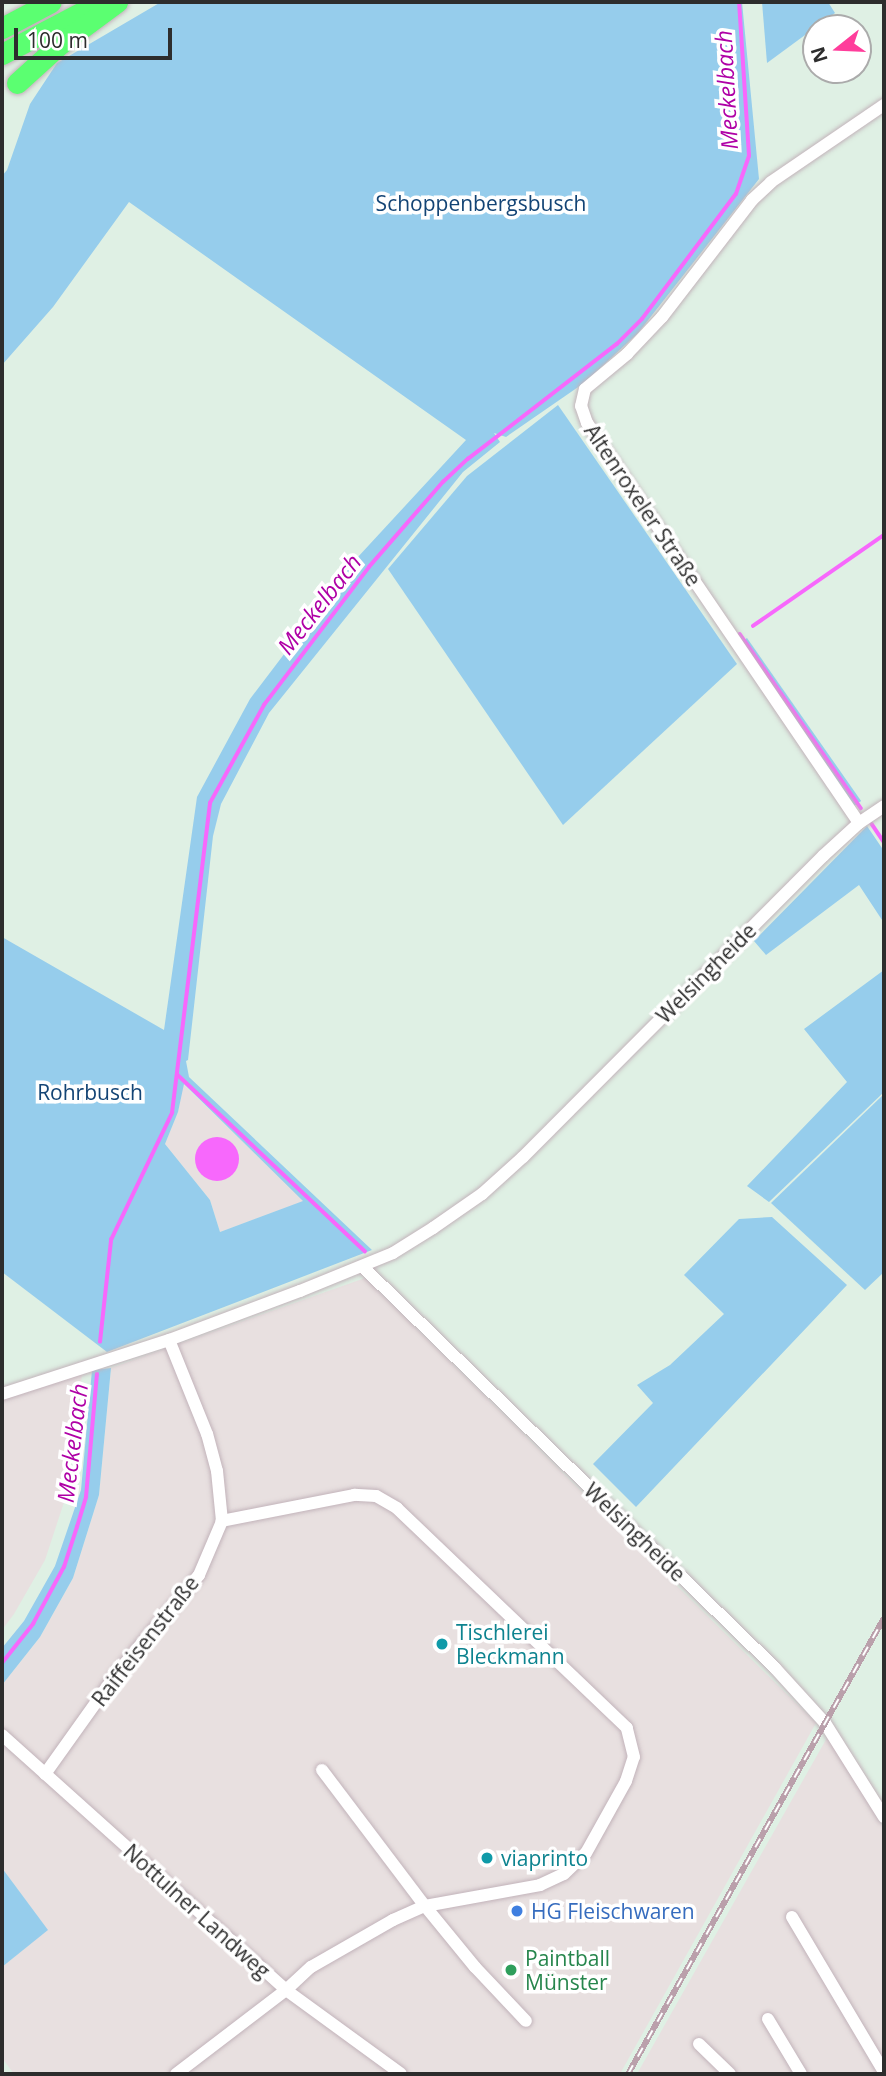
<!DOCTYPE html>
<html>
<head>
<meta charset="utf-8">
<style>
  body { margin:0 }
  #map { position:relative; width:886px; height:2076px; overflow:hidden; background:#dff0e4; font-family:"Open Sans",sans-serif }
  div>[style] { position:absolute }
  .industrial>* { inset:0; background:#e8e0e0 }
  .green>* { inset:0; background:#96cdec; transform-origin:0 0 }
  .water>* { inset:0; background:#f768fc }
  .round { border-radius:50% }
  .stream>* { height:3.5px; margin:-1.75px; padding:0 1.75px; transform-origin:1.75px; border-radius:1.75px; background:#f768fc }
  .roads { filter:drop-shadow(0 0 2px #c2b3ba) drop-shadow(0 0 2px #c2b3ba) }
  .minor>* { height:12px; margin:-6px; padding:0 6px; transform-origin:6px; border-radius:6px; background:#fff }
  .motorway>* { height:21px; margin:-10.5px; padding:0 10.5px; transform-origin:10.5px; border-radius:10.5px; background:#5bff71 }
  .rail>* { height:6px; margin-top:-3px; transform-origin:0; background:repeating-linear-gradient(90deg,#fff 0 10px,#baa0ab 0 20px); box-sizing:border-box; border-block:2px solid #baa0ab }
  .dots>* { width:19px; height:19px; translate:-50% -50%; box-sizing:border-box; border:4px solid #fff; border-radius:50% }
  span { translate:-50% -50%; white-space:nowrap; text-align:center; line-height:1.15; -webkit-text-stroke:7px #fff; paint-order:stroke }
  .park-label { font-size:21px; color:#134475 }
  .street-label { font-size:21px; color:#2d2d2d }
  .culture-label { font-size:21px; color:#0d838f }
  .left { translate:0 -50%; text-align:left }
  .shop-label { font-size:21px; color:#366cbe }
  .leisure-label { font-size:21px; color:#27864d }
  .water-label { font-size:23px; color:#af00a6; font-style:italic }
  .frame { position:absolute; inset:0; border:4px solid #2d2d2d; pointer-events:none }
  .north { position:absolute; left:802px; top:14px; width:70px; height:70px; box-sizing:border-box; background:#fff; border:2px solid #ababab; border-radius:50%; rotate:252deg; font-size:19px; font-weight:700; line-height:28px; text-align:center; color:#2d2d2d }
  .north::after { content:''; display:block; margin:auto; width:24px; height:32px; background:#ff3d9b; clip-path:polygon(50% 0,100% 100%,50% 72%,0 100%) }
  .scale { position:absolute; left:14px; top:28px; width:158px; height:32px; box-sizing:border-box; border:4px solid #2d2d2d; border-top:0; padding-left:9px; font-size:21px; line-height:24px; white-space:nowrap; color:#2d2d2d; -webkit-text-stroke:5px #fff; paint-order:stroke }
</style>
</head>
<body>
<div id="map">
  <div class="industrial">
    <i style="clip-path:polygon(183px 1084px,304px 1201px,220px 1232px,210px 1200px,165px 1144px,178px 1112px)"></i>
    <i style="clip-path:polygon(365px 1278px,816px 1723px,620px 2074px,14px 2074px,2px 2058px,2px 1967px,47px 1930px,2px 1868px,2px 1685px,40px 1637px,73px 1578px,99px 1495px,111px 1368px)"></i>
    <i style="clip-path:polygon(82px 1374px,68px 1490px,45px 1560px,14px 1614px,2px 1630px,2px 1398px)"></i>
    <i style="clip-path:polygon(828px 1736px,884px 1829px,884px 2074px,637px 2074px)"></i>
  </div>
  <div class="green">
    <i style="clip-path:polygon(evenodd,161px 2px,742px 2px,759px 179px,638px 333px,584px 383px,506px 437px,494px 433px,500px 442px,463px 472px,269px 713px,221px 804px,213px 836px,188px 1060px,186px 1061px,189px 1077px,372px 1250px,107px 1352px,2px 1272px,2px 937px,164px 1030px,197px 797px,250px 699px,357px 558px,466px 440px,129px 202px,53px 307px,2px 365px,2px 176px,7px 170px,30px 104px,57px 63px,161px 2px,184px 1084px,303px 1201px,220px 1232px,210px 1200px,165px 1144px,178px 1112px,184px 1084px)"></i>
    <i style="clip-path:polygon(762px 2px,828px 2px,835px 13px,767px 63px)"></i>
    <i style="clip-path:polygon(558px 405px,737px 664px,563px 825px,388px 569px,467px 476px)"></i>
    <i style="left:747px;top:638px;width:199px;height:8px;rotate:55deg"></i>
    <i style="clip-path:polygon(867px 826px,884px 851px,884px 923px,859px 885px,766px 955px,754px 941px)"></i>
    <i style="clip-path:polygon(884px 970px,884px 1092px,769px 1202px,747px 1186px,847px 1082px,804px 1029px)"></i>
    <i style="clip-path:polygon(884px 1094px,884px 1272px,865px 1290px,771px 1203px)"></i>
    <i style="clip-path:polygon(772px 1217px,847px 1285px,636px 1507px,593px 1464px,653px 1403px,637px 1385px,670px 1365px,724px 1314px,684px 1275px,739px 1219px)"></i>
    <i style="clip-path:polygon(111px 1368px,99px 1495px,73px 1578px,40px 1637px,2px 1685px,2px 1648px,24px 1621px,55px 1566px,81px 1490px,92px 1370px)"></i>
    <i style="clip-path:polygon(2px 1868px,48px 1930px,2px 1967px)"></i>
  </div>
  <div class="water">
    <i class="round" style="left:195px;top:1137px;width:44px;height:44px"></i>
  </div>
  <div class="stream">
    <i style="left:753px;top:626px;width:160px;rotate:-34.8deg"></i>
    <i style="left:740px;top:634px;width:212px;rotate:55.2deg"></i>
    <i style="left:872px;top:824px;width:22px;rotate:56deg"></i>
    <i style="left:178px;top:1075px;width:257px;rotate:43.3deg"></i>
    <i style="left:100px;top:1342px;width:103px;rotate:-83.8deg"></i>
    <i style="left:111px;top:1240px;width:141px;rotate:-64.3deg"></i>
    <i style="left:172px;top:1113px;width:312px;rotate:-83deg"></i>
    <i style="left:210px;top:803px;width:112px;rotate:-61.1deg"></i>
    <i style="left:264px;top:705px;width:173px;rotate:-52.7deg"></i>
    <i style="left:369px;top:567px;width:113px;rotate:-49deg"></i>
    <i style="left:443px;top:482px;width:34px;rotate:-43deg"></i>
    <i style="left:468px;top:459px;width:188px;rotate:-37.7deg"></i>
    <i style="left:617px;top:344px;width:35px;rotate:-45deg"></i>
    <i style="left:642px;top:319px;width:156px;rotate:-53.1deg"></i>
    <i style="left:736px;top:194px;width:40px;rotate:-71.1deg"></i>
    <i style="left:749px;top:156px;width:154px;rotate:-93.7deg"></i>
    <i style="left:2px;top:1663px;width:50px;rotate:-51.5deg"></i>
    <i style="left:33px;top:1624px;width:65px;rotate:-61.5deg"></i>
    <i style="left:64px;top:1567px;width:42px;rotate:-72deg"></i>
    <i style="left:77px;top:1527px;width:31px;rotate:-73deg"></i>
    <i style="left:86px;top:1497px;width:123px;rotate:-84.9deg"></i>
    <i style="left:2px;top:2072px;width:2px;rotate:63deg"></i>
  </div>
  <div class="roads">
    <div class="minor">
      <i style="left:859px;top:823px;width:484px;rotate:-124.2deg"></i>
      <i style="left:587px;top:423px;width:18px;rotate:-109deg"></i>
      <i style="left:581px;top:406px;width:17px;rotate:-77deg"></i>
      <i style="left:585px;top:389px;width:55px;rotate:-39.8deg"></i>
      <i style="left:627px;top:354px;width:51px;rotate:-46.6deg"></i>
      <i style="left:662px;top:317px;width:148px;rotate:-52.4deg"></i>
      <i style="left:752px;top:200px;width:26px;rotate:-43deg"></i>
      <i style="left:771px;top:182px;width:137px;rotate:-34.3deg"></i>
      <i style="left:363px;top:1267px;width:575px;rotate:44.22deg"></i>
      <i style="left:775px;top:1668px;width:74px;rotate:47.7deg"></i>
      <i style="left:825px;top:1723px;width:111px;rotate:57.9deg"></i>
      <i style="left:2px;top:1394px;width:176px;rotate:-17.9deg"></i>
      <i style="left:169px;top:1340px;width:140px;rotate:-20.5deg"></i>
      <i style="left:300px;top:1291px;width:100px;rotate:-22.2deg"></i>
      <i style="left:393px;top:1253px;width:47px;rotate:-32deg"></i>
      <i style="left:433px;top:1228px;width:60px;rotate:-34.8deg"></i>
      <i style="left:482px;top:1194px;width:55px;rotate:-42.1deg"></i>
      <i style="left:523px;top:1157px;width:425px;rotate:-45.1deg"></i>
      <i style="left:823px;top:856px;width:49px;rotate:-42.5deg"></i>
      <i style="left:859px;top:823px;width:30px;rotate:-34deg"></i>
      <i style="left:2px;top:1735px;width:382px;rotate:41.9deg"></i>
      <i style="left:286px;top:1990px;width:142px;rotate:36.1deg"></i>
      <i style="left:322px;top:1770px;width:171px;rotate:52.9deg"></i>
      <i style="left:425px;top:1906px;width:79px;rotate:50.7deg"></i>
      <i style="left:475px;top:1967px;width:74px;rotate:46.6deg"></i>
      <i style="left:45px;top:1774px;width:124px;rotate:-54.5deg"></i>
      <i style="left:117px;top:1673px;width:128px;rotate:-50.1deg"></i>
      <i style="left:199px;top:1575px;width:59px;rotate:-66.9deg"></i>
      <i style="left:222px;top:1521px;width:50px;rotate:-95.7deg"></i>
      <i style="left:217px;top:1471px;width:38px;rotate:-105deg"></i>
      <i style="left:207px;top:1434px;width:101px;rotate:-112deg"></i>
      <i style="left:792px;top:1917px;width:178px;rotate:59.3deg"></i>
      <i style="left:768px;top:2019px;width:64px;rotate:59deg"></i>
      <i style="left:699px;top:2044px;width:43px;rotate:44.1deg"></i>
      <i style="left:176px;top:2074px;width:138px;rotate:-37.4deg"></i>
      <i style="left:286px;top:1990px;width:34px;rotate:-43deg"></i>
      <i style="left:311px;top:1967px;width:95px;rotate:-29.8deg"></i>
      <i style="left:393px;top:1920px;width:35px;rotate:-24deg"></i>
      <i style="left:425px;top:1906px;width:117px;rotate:-10.3deg"></i>
      <i style="left:540px;top:1885px;width:26px;rotate:-25deg"></i>
      <i style="left:564px;top:1874px;width:30px;rotate:-44deg"></i>
      <i style="left:586px;top:1853px;width:82px;rotate:-60.9deg"></i>
      <i style="left:626px;top:1781px;width:25px;rotate:-72deg"></i>
      <i style="left:634px;top:1757px;width:30px;rotate:-104deg"></i>
      <i style="left:627px;top:1728px;width:318px;rotate:-136.3deg"></i>
      <i style="left:397px;top:1508px;width:24px;rotate:-150deg"></i>
      <i style="left:376px;top:1496px;width:22px;rotate:-177deg"></i>
      <i style="left:354px;top:1495px;width:135px;rotate:168.9deg"></i>
    </div>
    <div class="motorway">
      <i style="left:2px;top:28px;width:55px;rotate:-28deg"></i>
      <i style="left:2px;top:54px;width:99px;rotate:-27.6deg"></i>
      <i style="left:17px;top:83px;width:58px;rotate:-42.2deg"></i>
      <i style="left:60px;top:44px;width:71px;rotate:-36.4deg"></i>
    </div>
  </div>
  <div class="rail">
    <i style="left:628px;top:2074px;width:523px;rotate:-60.69deg"></i>
  </div>
  <div class="dots">
    <i style="left:442px;top:1644px;background:#0f9aa8"></i>
    <i style="left:487px;top:1858px;background:#0f9aa8"></i>
    <i style="left:517px;top:1911px;background:#3f7fe0"></i>
    <i style="left:511px;top:1970px;background:#2e9e5b"></i>
  </div>
  <div class="park-label">
    <span style="left:481px;top:203px">Schoppenbergsbusch</span>
    <span style="left:90px;top:1092px">Rohrbusch</span>
  </div>
  <div class="street-label">
    <span style="left:643px;top:505px;rotate:56deg">Altenroxeler Straße</span>
    <span style="left:706px;top:973px;rotate:-45deg">Welsingheide</span>
    <span style="left:635px;top:1532px;rotate:44deg">Welsingheide</span>
    <span style="left:145px;top:1641px;rotate:-52deg">Raiffeisenstraße</span>
    <span style="left:197px;top:1911px;rotate:42deg">Nottulner Landweg</span>
  </div>
  <div class="culture-label">
    <span class="left" style="left:456px;top:1644px">Tischlerei<br>Bleckmann</span>
    <span class="left" style="left:501px;top:1858px">viaprinto</span>
  </div>
  <div class="shop-label">
    <span class="left" style="left:531px;top:1911px">HG Fleischwaren</span>
  </div>
  <div class="leisure-label">
    <span class="left" style="left:525px;top:1970px">Paintball<br>Münster</span>
  </div>
  <div class="water-label">
    <span style="left:726px;top:90px;rotate:-93deg">Meckelbach</span>
    <span style="left:319px;top:604px;rotate:-52deg">Meckelbach</span>
    <span style="left:72px;top:1443px;rotate:-83deg">Meckelbach</span>
  </div>
  <div class="frame"></div>
  <div class="north">N</div>
  <div class="scale">100 m</div>
</div>
</body>
</html>
